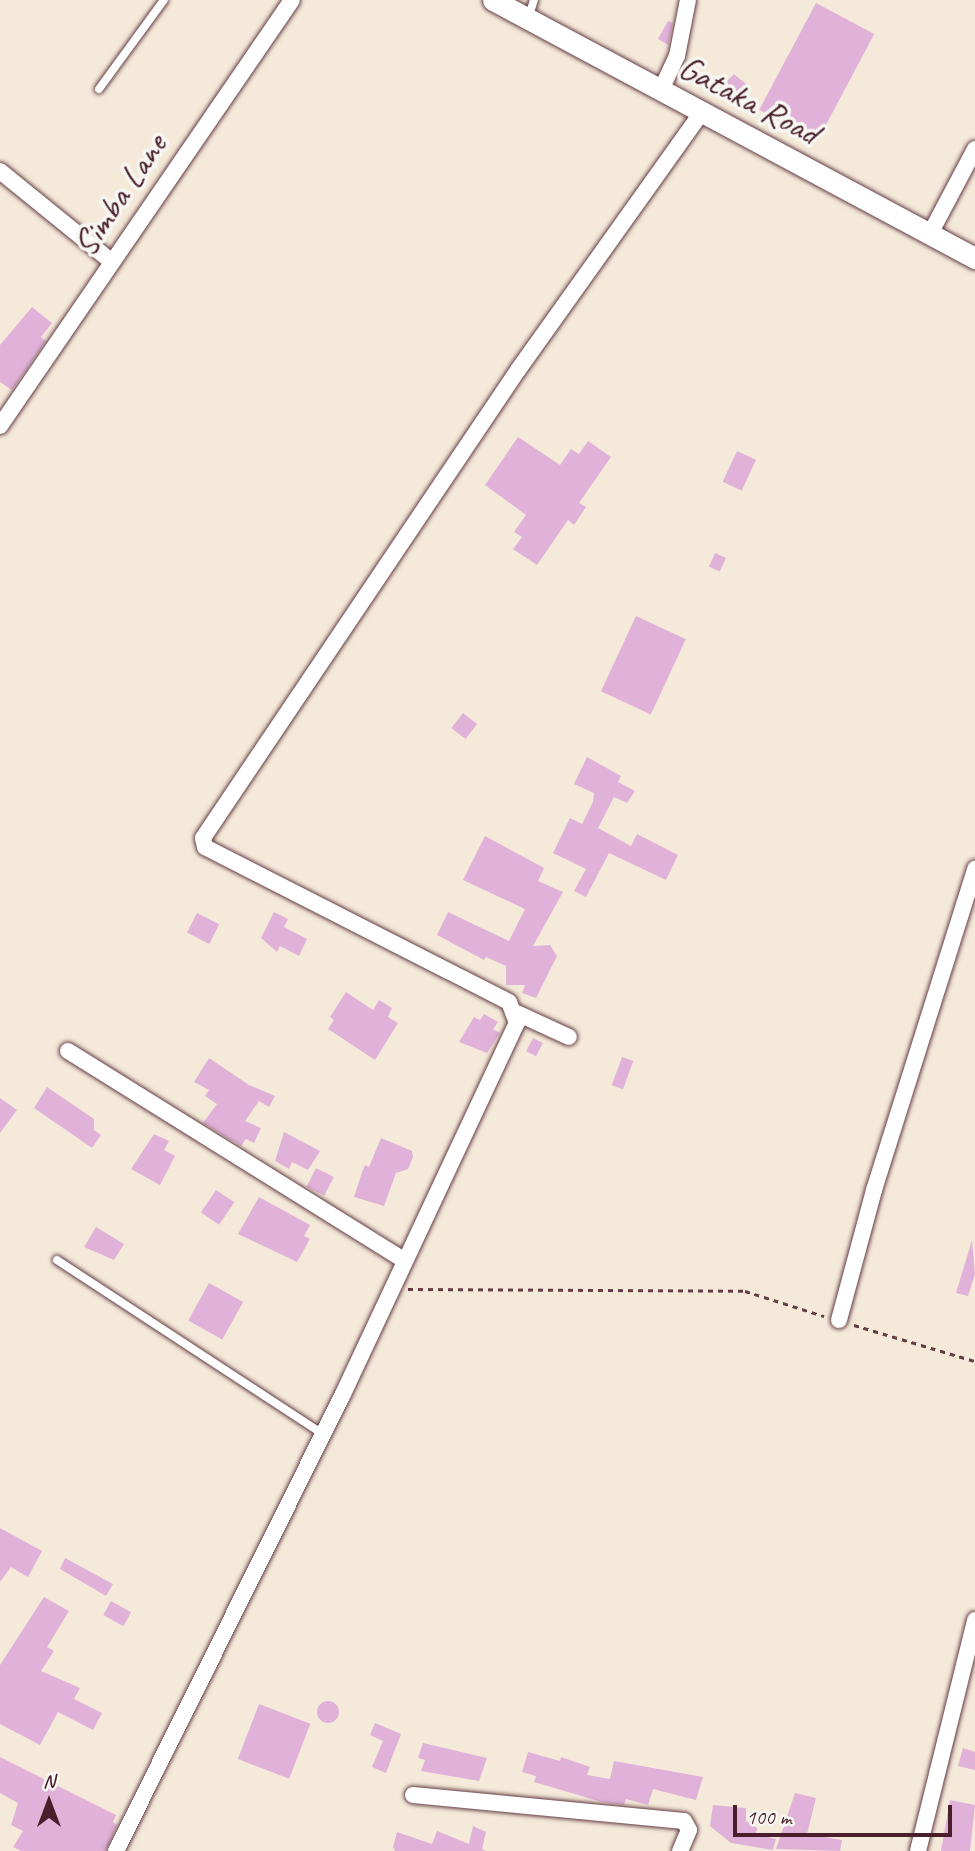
<!DOCTYPE html>
<html>
<head>
<meta charset="utf-8">
<style>
  body { margin:0 }
  #map { position:relative; width:975px; height:1851px; overflow:hidden; background:#f5eada; font-family:Caveat,sans-serif }
  div>[style] { position:absolute }
  .building>* { inset:0; background:#e0b2d9; transform-origin:0 0 }
  .round { border-radius:50% }
  .path>* { height:2.5px; margin-top:-1.25px; transform-origin:0; background:repeating-linear-gradient(90deg,#643d45 0 5px,transparent 0 10px) }
  .roads { filter:drop-shadow(0 0 2px #643d45) drop-shadow(0 0 2px #643d45) }
  .lane>* { height:8px; margin:-4px; padding:0 4px; transform-origin:4px; border-radius:4px; background:#fff }
  .street>* { height:16px; margin:-8px; padding:0 8px; transform-origin:8px; border-radius:8px; background:#fff }
  .secondary>* { height:21px; margin:-10.5px; padding:0 10.5px; transform-origin:10.5px; border-radius:10.5px; background:#fff }
  span { translate:-50% -50%; white-space:nowrap; text-align:center; line-height:1.15; -webkit-text-stroke:7px #f6f6f2; paint-order:stroke }
  .street-label { font-size:35px; color:#4a1f2b }
  .north { position:absolute; left:14px; top:1767px; width:70px; height:70px; -webkit-text-stroke:5px #f6f6f2; paint-order:stroke; rotate:0deg; font-size:19px; font-weight:700; line-height:28px; text-align:center; color:#4a1f2b }
  .north::after { content:''; display:block; margin:auto; width:24px; height:32px; background:#4a1f2b; clip-path:polygon(50% 0,100% 100%,50% 72%,0 100%) }
  .scale { position:absolute; left:733px; top:1805px; width:219px; height:32px; box-sizing:border-box; border:4px solid #4a1f2b; border-top:0; padding-left:9px; font-size:21px; line-height:24px; white-space:nowrap; color:#4a1f2b; -webkit-text-stroke:5px #f6f6f2; paint-order:stroke }
</style>
</head>
<body>
<div id="map">
  <div class="building">
    <i style="left:816px;top:3px;width:66px;height:121px;rotate:28deg"></i>
    <i style="clip-path:polygon(668px 21px,673px 23px,668px 45px,658px 39px)"></i>
    <i style="clip-path:polygon(734px 74px,746px 84px,733px 100px,719px 89px)"></i>
    <i style="clip-path:polygon(32px 307px,52px 323px,41px 337px,46px 341px,12px 390px,0 382px,0 345px)"></i>
    <i style="clip-path:polygon(518px 437px,560px 465px,571px 449px,579px 454px,588px 441px,611px 457px,579px 503px,586px 507px,574px 525px,568px 520px,537px 565px,513px 549px,522px 537px,514px 532px,526px 515px,485px 485px)"></i>
    <i style="left:737px;top:451px;width:21px;height:34px;rotate:25deg"></i>
    <i style="left:715px;top:553px;width:12px;height:15px;rotate:24deg"></i>
    <i style="left:636px;top:616px;width:55px;height:83px;rotate:25deg"></i>
    <i style="left:463px;top:713px;width:18px;height:19px;rotate:38deg"></i>
    <i style="clip-path:polygon(587px 757px,621px 776px,618px 782px,635px 791px,627px 803px,614px 797px,598px 828px,631px 846px,637px 834px,678px 855px,666px 880px,609px 853px,586px 897px,574px 891px,586px 869px,553px 853px,570px 818px,582px 824px,593px 802px,594px 793px,574px 784px)"></i>
    <i style="clip-path:polygon(485px 836px,544px 868px,538px 881px,563px 892px,533px 946px,550px 945px,557px 956px,536px 998px,522px 993px,525px 985px,506px 985px,506px 966px,486px 957px,484px 960px,437px 935px,448px 912px,509px 941px,525px 909px,463px 880px)"></i>
    <i style="clip-path:polygon(274px 912px,288px 919px,284px 927px,307px 939px,299px 956px,280px 946px,277px 952px,261px 938px)"></i>
    <i style="left:197px;top:913px;width:25px;height:22px;rotate:27deg"></i>
    <i style="clip-path:polygon(346px 992px,373px 1010px,379px 1000px,392px 1008px,388px 1017px,398px 1023px,375px 1060px,328px 1029px,334px 1020px,330px 1017px)"></i>
    <i style="clip-path:polygon(484px 1014px,498px 1022px,493px 1029px,500px 1033px,487px 1053px,459px 1042px,474px 1017px,480px 1020px)"></i>
    <i style="left:533px;top:1038px;width:11px;height:15px;rotate:27deg"></i>
    <i style="left:622px;top:1057px;width:12px;height:30px;rotate:20deg"></i>
    <i style="clip-path:polygon(209px 1058px,249px 1085px,275px 1096px,269px 1107px,259px 1101px,245px 1121px,261px 1128px,254px 1143px,246px 1139px,241px 1146px,203px 1123px,217px 1104px,205px 1096px,209px 1090px,194px 1082px)"></i>
    <i style="clip-path:polygon(47px 1087px,94px 1119px,94px 1130px,101px 1135px,92px 1148px,34px 1108px)"></i>
    <i style="clip-path:polygon(0 1098px,17px 1110px,0 1133px)"></i>
    <i style="clip-path:polygon(284px 1132px,320px 1151px,308px 1170px,292px 1162px,289px 1169px,275px 1161px)"></i>
    <i style="clip-path:polygon(154px 1134px,169px 1141px,164px 1150px,175px 1156px,160px 1185px,131px 1169px)"></i>
    <i style="clip-path:polygon(381px 1138px,412px 1151px,413px 1157px,408px 1169px,396px 1173px,384px 1206px,354px 1197px,362px 1172px,365px 1165px,369px 1167px)"></i>
    <i style="left:316px;top:1168px;width:20px;height:21px;rotate:27deg"></i>
    <i style="left:216px;top:1190px;width:22px;height:27px;rotate:34deg"></i>
    <i style="clip-path:polygon(259px 1197px,310px 1225px,304px 1236px,310px 1239px,297px 1262px,238px 1234px)"></i>
    <i style="clip-path:polygon(96px 1227px,124px 1244px,114px 1260px,84px 1247px)"></i>
    <i style="clip-path:polygon(972px 1240px,975px 1274px,968px 1296px,956px 1293px)"></i>
    <i style="left:209px;top:1283px;width:39px;height:43px;rotate:29deg"></i>
    <i style="clip-path:polygon(0 1528px,42px 1551px,28px 1577px,11px 1567px,0 1582px)"></i>
    <i style="clip-path:polygon(65px 1558px,113px 1584px,106px 1596px,60px 1569px)"></i>
    <i style="clip-path:polygon(44px 1597px,69px 1611px,47px 1647px,54px 1651px,41px 1671px,80px 1688px,74px 1699px,102px 1713px,93px 1730px,58px 1712px,40px 1745px,0 1724px,0 1665px)"></i>
    <i style="left:111px;top:1601px;width:23px;height:16px;rotate:29deg"></i>
    <i class="round" style="left:317px;top:1701px;width:22px;height:22px"></i>
    <i style="left:259px;top:1704px;width:55px;height:59px;rotate:21deg"></i>
    <i style="clip-path:polygon(375px 1723px,401px 1734px,386px 1773px,372px 1767px,383px 1741px,370px 1735px)"></i>
    <i style="clip-path:polygon(423px 1743px,487px 1758px,479px 1781px,421px 1771px,425px 1760px,418px 1758px)"></i>
    <i style="clip-path:polygon(963px 1748px,975px 1752px,975px 1770px,958px 1766px)"></i>
    <i style="clip-path:polygon(528px 1752px,560px 1761px,561px 1757px,590px 1767px,587px 1775px,610px 1779px,614px 1761px,703px 1777px,696px 1800px,653px 1789px,648px 1805px,626px 1799px,624px 1805px,602px 1802px,534px 1782px,536px 1776px,522px 1772px)"></i>
    <i style="clip-path:polygon(0 1757px,116px 1815px,113px 1822px,117px 1825px,106px 1851px,21px 1851px,13px 1847px,23px 1831px,11px 1825px,18px 1803px,0 1793px)"></i>
    <i style="clip-path:polygon(795px 1793px,816px 1798px,807px 1834px,842px 1840px,840px 1851px,776px 1849px)"></i>
    <i style="clip-path:polygon(950px 1800px,975px 1805px,970px 1851px,941px 1851px)"></i>
    <i style="clip-path:polygon(713px 1805px,746px 1808px,746px 1821px,757px 1828px,756px 1834px,776px 1839px,773px 1850px,731px 1843px,710px 1826px)"></i>
    <i style="clip-path:polygon(473px 1826px,486px 1832px,482px 1849px,486px 1851px,395px 1851px,393px 1847px,397px 1832px,432px 1844px,437px 1831px,469px 1844px)"></i>
  </div>
  <div class="path">
    <i style="left:408px;top:1289px;width:337px;rotate:0.3deg"></i>
    <i style="left:745px;top:1291px;width:83px;rotate:17.6deg"></i>
    <i style="left:854px;top:1325px;width:126px;rotate:16.6deg"></i>
  </div>
  <div class="roads">
    <div class="lane">
      <i style="left:529px;top:16px;width:17px;rotate:-73deg"></i>
      <i style="left:99px;top:89px;width:110px;rotate:-53.9deg"></i>
      <i style="left:57px;top:1260px;width:318px;rotate:33.2deg"></i>
    </div>
    <div class="street">
      <i style="left:661px;top:90px;width:38px;rotate:-65deg"></i>
      <i style="left:677px;top:56px;width:57px;rotate:-78.9deg"></i>
      <i style="left:0;top:171px;width:144px;rotate:39.1deg"></i>
      <i style="left:930px;top:234px;width:96px;rotate:-62.1deg"></i>
      <i style="left:0;top:426px;width:516px;rotate:-55.57deg"></i>
      <i style="left:517px;top:1013px;width:57px;rotate:24.8deg"></i>
      <i style="left:68px;top:1051px;width:396px;rotate:31.9deg"></i>
      <i style="left:839px;top:1320px;width:135px;rotate:-74.9deg"></i>
      <i style="left:874px;top:1190px;width:337px;rotate:-72.5deg"></i>
      <i style="left:413px;top:1795px;width:272px;rotate:5.5deg"></i>
      <i style="left:684px;top:1821px;width:10px;rotate:61deg"></i>
      <i style="left:689px;top:1830px;width:23px;rotate:113deg"></i>
      <i style="left:116px;top:1851px;width:510px;rotate:-63.59deg"></i>
      <i style="left:343px;top:1394px;width:410px;rotate:-64.9deg"></i>
      <i style="left:517px;top:1023px;width:22px;rotate:-111deg"></i>
      <i style="left:509px;top:1002px;width:341px;rotate:-153deg"></i>
      <i style="left:205px;top:847px;width:9px;rotate:-103deg"></i>
      <i style="left:203px;top:838px;width:564px;rotate:-56.06deg"></i>
      <i style="left:518px;top:370px;width:317px;rotate:-54.5deg"></i>
      <i style="left:918px;top:1851px;width:238px;rotate:-76.1deg"></i>
    </div>
    <div class="secondary">
      <i style="left:493px;top:0;width:547px;rotate:28.16deg"></i>
    </div>
  </div>
  <div class="street-label">
    <span style="left:749px;top:100px;rotate:28deg">Gataka Road</span>
    <span style="left:120px;top:195px;rotate:-56deg">Simba Lane</span>
  </div>
  <div class="north">N</div>
  <div class="scale">100 m</div>
</div>
</body>
</html>
